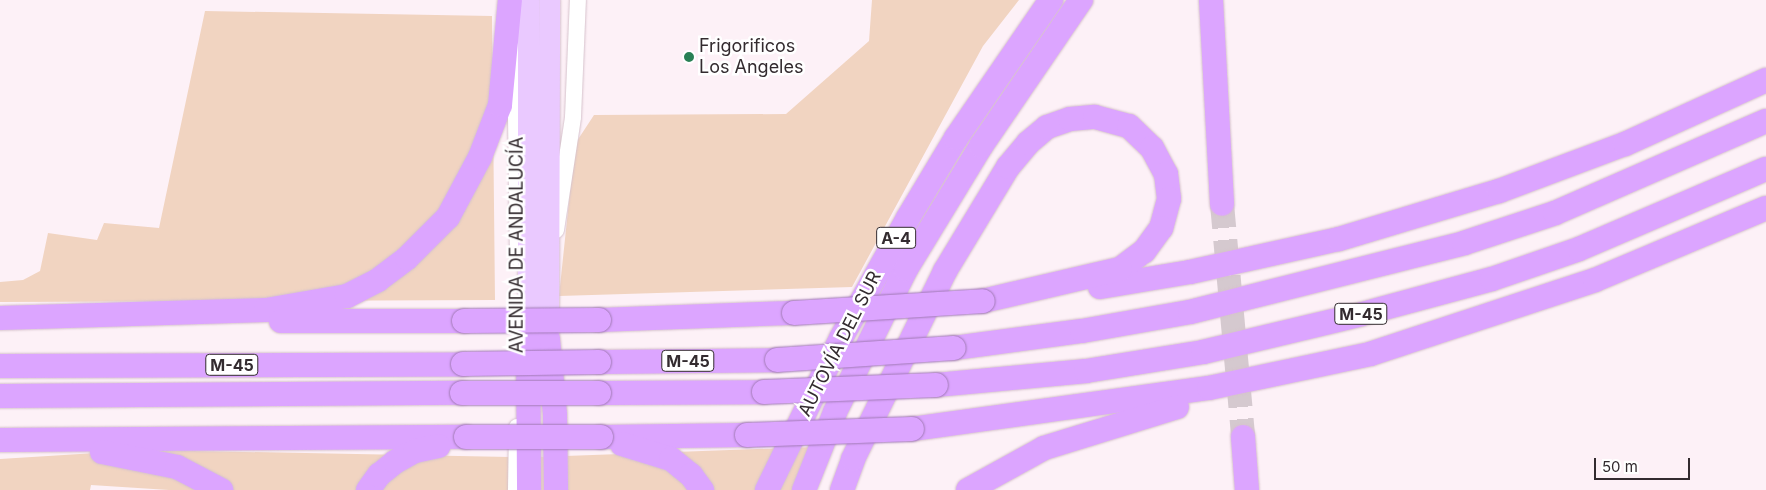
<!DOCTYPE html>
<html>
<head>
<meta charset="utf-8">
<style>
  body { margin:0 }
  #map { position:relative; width:1766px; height:490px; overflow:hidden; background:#fdf1f7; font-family:Inter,sans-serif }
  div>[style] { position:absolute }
  .green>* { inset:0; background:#f1d4c1 }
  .highway-tunnel>* { height:24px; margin-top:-12px; transform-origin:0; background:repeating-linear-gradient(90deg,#d5c9cf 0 24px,transparent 0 36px) }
  .roads { filter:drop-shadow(0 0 1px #d6c2cc) drop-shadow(0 0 1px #d6c2cc) }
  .minor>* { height:16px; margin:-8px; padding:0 8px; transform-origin:8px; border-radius:8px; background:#fff }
  .major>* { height:21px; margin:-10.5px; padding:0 10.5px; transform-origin:10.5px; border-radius:10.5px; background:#eac9ff }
  .highway>* { height:24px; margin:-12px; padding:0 12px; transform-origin:12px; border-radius:12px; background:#dca5ff }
  .bridges { filter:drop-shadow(0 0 1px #a17ab6) drop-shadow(0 0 1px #a17ab6) }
  .highway-bridge>* { height:24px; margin:-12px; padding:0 12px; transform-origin:12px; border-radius:12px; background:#dca5ff }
  .dots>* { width:14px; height:14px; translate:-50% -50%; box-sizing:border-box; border:2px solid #fff; border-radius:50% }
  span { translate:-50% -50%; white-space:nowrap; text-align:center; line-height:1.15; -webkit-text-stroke:5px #fff; paint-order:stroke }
  .shield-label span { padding:1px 4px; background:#fff; border:1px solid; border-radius:4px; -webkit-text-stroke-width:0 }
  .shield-label { font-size:16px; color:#332b2f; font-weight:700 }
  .poi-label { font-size:18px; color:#332b2f }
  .left { translate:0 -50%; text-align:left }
  .street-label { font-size:18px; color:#332b2f }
  .scale { position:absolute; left:1594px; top:458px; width:96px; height:22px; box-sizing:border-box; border:2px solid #332b2f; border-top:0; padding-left:6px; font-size:15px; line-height:18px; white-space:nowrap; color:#332b2f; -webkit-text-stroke:4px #fff; paint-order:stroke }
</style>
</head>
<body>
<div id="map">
  <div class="green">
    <i style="clip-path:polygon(872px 0,1019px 0,983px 46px,852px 287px,559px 296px,575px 144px,594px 115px,786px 114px,869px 41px)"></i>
    <i style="clip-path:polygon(205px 11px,492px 16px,495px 300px,0 302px,0 282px,23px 280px,40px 271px,48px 233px,97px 240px,104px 223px,159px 228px)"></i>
    <i style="clip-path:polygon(814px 447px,800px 490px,538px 490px,538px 457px)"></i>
    <i style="clip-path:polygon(144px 450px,510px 457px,510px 490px,169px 490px,91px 485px,90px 490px,0 490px,0 459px)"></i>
  </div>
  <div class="highway-tunnel">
    <i style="left:1222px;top:204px;width:234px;rotate:84.8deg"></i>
  </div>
  <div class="roads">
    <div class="minor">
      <i style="left:515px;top:45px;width:213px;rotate:89.2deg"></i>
      <i style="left:556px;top:230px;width:114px;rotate:-81.4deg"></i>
      <i style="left:573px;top:117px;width:117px;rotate:-87.6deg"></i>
      <i style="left:516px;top:490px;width:63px;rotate:-89.1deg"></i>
    </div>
    <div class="major">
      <i style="left:548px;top:336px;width:336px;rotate:-89.8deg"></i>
      <i style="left:528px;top:337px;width:337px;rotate:-90deg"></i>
    </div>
    <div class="highway">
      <i style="left:1211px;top:0;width:204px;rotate:86.9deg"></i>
      <i style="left:1100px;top:287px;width:91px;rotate:-9.5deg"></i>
      <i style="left:1190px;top:272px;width:153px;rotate:-12.5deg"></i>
      <i style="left:1339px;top:239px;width:167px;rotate:-16.7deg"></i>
      <i style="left:1499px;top:191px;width:134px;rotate:-20.5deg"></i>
      <i style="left:1625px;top:144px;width:155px;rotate:-24.4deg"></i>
      <i style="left:0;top:318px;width:266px;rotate:-1.7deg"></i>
      <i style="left:266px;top:310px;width:82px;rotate:-9.8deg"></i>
      <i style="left:347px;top:296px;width:35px;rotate:-27deg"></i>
      <i style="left:378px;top:280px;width:36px;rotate:-37deg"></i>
      <i style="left:407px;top:258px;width:58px;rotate:-45deg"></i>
      <i style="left:448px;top:217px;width:68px;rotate:-61.9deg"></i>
      <i style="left:480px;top:157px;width:56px;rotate:-69deg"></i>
      <i style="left:500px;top:105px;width:105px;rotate:-84.6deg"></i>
      <i style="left:599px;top:320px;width:195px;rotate:-2.1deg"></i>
      <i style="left:281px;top:321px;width:183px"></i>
      <i style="left:548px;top:339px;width:76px;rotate:84.7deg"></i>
      <i style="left:555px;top:415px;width:75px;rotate:89.2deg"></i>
      <i style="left:528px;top:340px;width:150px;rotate:89.6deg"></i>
      <i style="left:954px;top:348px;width:129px;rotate:-7.6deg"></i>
      <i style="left:1082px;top:331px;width:110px;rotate:-10deg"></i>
      <i style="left:1190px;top:312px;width:283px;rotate:-14.1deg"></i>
      <i style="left:1464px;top:243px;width:96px;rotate:-18.2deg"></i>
      <i style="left:1555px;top:213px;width:230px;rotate:-23.6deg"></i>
      <i style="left:599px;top:362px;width:178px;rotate:-0.6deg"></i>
      <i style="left:0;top:366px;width:463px;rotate:-0.2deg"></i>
      <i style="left:936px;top:385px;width:151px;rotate:-5.3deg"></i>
      <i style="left:1086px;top:371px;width:119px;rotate:-9.2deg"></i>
      <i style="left:1203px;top:352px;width:163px;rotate:-13.4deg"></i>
      <i style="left:1362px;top:314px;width:135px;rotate:-15.1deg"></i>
      <i style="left:1492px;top:279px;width:92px;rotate:-19deg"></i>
      <i style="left:1579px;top:249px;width:203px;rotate:-23.2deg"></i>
      <i style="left:599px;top:393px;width:165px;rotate:-0.3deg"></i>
      <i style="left:0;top:396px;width:462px;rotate:-0.4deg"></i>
      <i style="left:912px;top:429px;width:300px;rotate:-7.9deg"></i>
      <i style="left:1209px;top:388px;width:165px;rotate:-11.9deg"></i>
      <i style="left:1370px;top:354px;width:237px;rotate:-18.2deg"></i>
      <i style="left:1595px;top:280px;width:186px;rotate:-22.8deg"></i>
      <i style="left:601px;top:437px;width:146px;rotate:-0.8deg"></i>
      <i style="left:1243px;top:437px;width:53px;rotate:85.7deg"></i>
      <i style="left:0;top:440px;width:466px;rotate:-0.4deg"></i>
      <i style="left:622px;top:444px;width:51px;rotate:17deg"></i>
      <i style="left:671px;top:459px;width:26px;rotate:39deg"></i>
      <i style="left:691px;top:475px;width:19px;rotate:54deg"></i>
      <i style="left:102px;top:452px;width:76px;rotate:11.3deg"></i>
      <i style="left:177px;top:467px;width:50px;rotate:27.6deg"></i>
      <i style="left:368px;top:490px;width:19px;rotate:-54deg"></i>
      <i style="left:379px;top:475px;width:21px;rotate:-39deg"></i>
      <i style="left:395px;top:462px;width:23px;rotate:-29deg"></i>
      <i style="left:415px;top:451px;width:24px;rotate:-12deg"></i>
      <i style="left:767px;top:490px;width:169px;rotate:-64deg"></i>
      <i style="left:841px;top:338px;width:137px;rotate:-60.8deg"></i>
      <i style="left:908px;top:218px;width:93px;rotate:-59deg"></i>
      <i style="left:956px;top:138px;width:168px;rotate:-55.5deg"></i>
      <i style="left:804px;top:490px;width:84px;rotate:-68.3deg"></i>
      <i style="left:835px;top:412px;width:160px;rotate:-63.6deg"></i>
      <i style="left:906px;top:269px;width:144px;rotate:-58.6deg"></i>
      <i style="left:981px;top:146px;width:177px;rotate:-55.6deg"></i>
      <i style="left:842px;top:490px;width:33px;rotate:-70deg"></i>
      <i style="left:853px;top:459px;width:209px;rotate:-63.9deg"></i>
      <i style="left:945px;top:271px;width:122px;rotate:-58.8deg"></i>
      <i style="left:1008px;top:167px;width:31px;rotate:-50deg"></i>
      <i style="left:1028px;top:143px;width:25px;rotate:-40deg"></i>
      <i style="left:1047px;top:127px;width:24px;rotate:-19deg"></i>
      <i style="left:1070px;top:119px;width:25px;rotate:-5deg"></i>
      <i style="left:1095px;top:117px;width:35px;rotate:15deg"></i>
      <i style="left:1129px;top:126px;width:32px;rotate:44deg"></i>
      <i style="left:1152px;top:148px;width:30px;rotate:62deg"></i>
      <i style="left:1166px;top:174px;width:25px;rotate:83deg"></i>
      <i style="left:1169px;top:199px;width:30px;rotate:105deg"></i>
      <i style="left:1161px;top:228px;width:29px;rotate:126deg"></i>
      <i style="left:1144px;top:251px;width:30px;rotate:143deg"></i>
      <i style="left:1120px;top:269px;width:141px;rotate:166.9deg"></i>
      <i style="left:968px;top:490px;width:87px;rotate:-28.9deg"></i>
      <i style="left:1044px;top:448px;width:139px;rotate:-17.1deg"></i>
    </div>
  </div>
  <div class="bridges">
    <div class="highway-bridge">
      <i style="left:794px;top:313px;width:189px;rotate:-3.6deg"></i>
      <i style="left:464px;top:321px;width:135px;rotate:-0.4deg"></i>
      <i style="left:777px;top:360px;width:177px;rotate:-3.9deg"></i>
      <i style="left:463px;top:364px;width:136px;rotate:-0.8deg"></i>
      <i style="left:764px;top:392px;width:172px;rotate:-2.3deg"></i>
      <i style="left:462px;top:393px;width:137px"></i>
      <i style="left:747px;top:435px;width:165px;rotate:-2.1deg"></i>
      <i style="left:466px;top:437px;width:135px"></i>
    </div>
  </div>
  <div class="dots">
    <i style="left:689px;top:57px;background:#288055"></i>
  </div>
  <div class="shield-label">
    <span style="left:896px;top:238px">A-4</span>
    <span style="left:1361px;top:314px">M-45</span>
    <span style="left:688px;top:361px">M-45</span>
    <span style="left:232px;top:365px">M-45</span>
  </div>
  <div class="poi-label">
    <span class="left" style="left:699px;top:57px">Frigorificos<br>Los Angeles</span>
  </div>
  <div class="street-label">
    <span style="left:517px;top:245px;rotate:-90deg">AVENIDA DE ANDALUCÍA</span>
    <span style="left:840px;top:344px;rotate:-63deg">AUTOVÍA DEL SUR</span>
  </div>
  <div class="scale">50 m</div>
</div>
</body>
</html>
